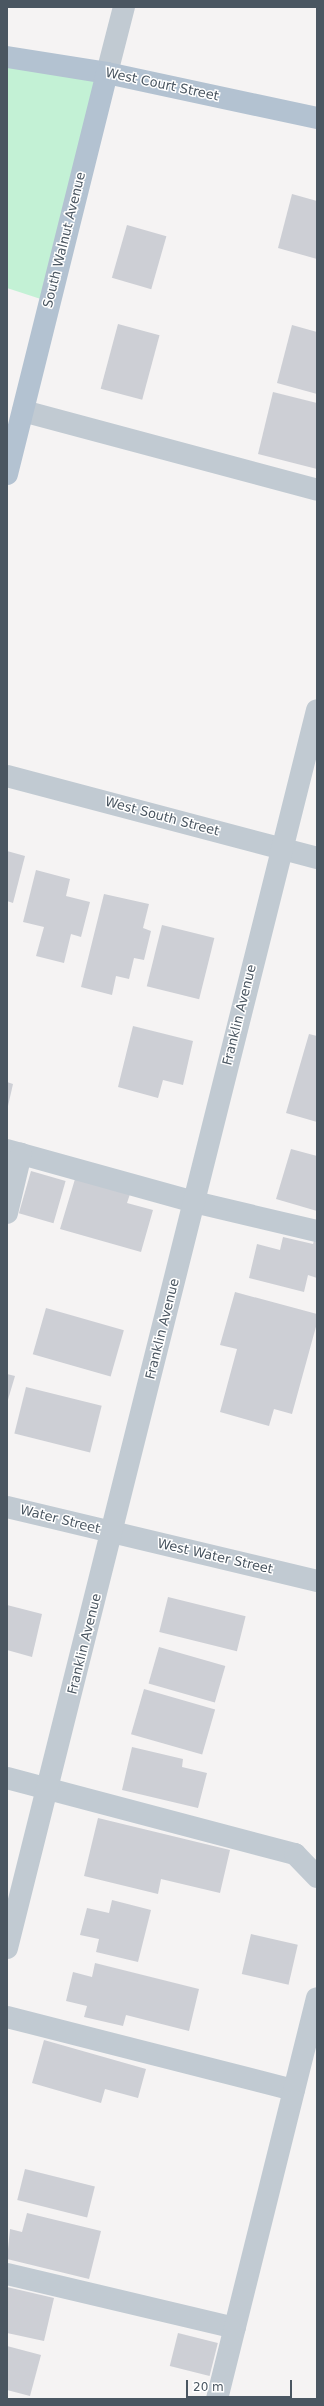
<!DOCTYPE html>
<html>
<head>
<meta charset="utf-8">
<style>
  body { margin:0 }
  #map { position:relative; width:324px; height:2406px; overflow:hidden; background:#f5f3f3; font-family:"DejaVu Sans",sans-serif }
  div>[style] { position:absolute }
  .green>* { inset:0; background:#c3f1d5 }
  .building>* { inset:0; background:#cdcfd5; transform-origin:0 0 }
  .minor>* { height:22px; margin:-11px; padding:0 11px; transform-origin:11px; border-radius:11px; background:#c1cad2 }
  .major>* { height:22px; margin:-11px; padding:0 11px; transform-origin:11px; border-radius:11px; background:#b3c2d1 }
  span { translate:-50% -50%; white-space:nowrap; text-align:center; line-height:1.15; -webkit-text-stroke:3px #fff; paint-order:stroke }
  .street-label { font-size:13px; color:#4a5661 }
  .frame { position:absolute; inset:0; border:8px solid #4a5661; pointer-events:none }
  .scale { position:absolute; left:186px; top:2380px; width:106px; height:18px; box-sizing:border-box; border:2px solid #4a5661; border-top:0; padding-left:5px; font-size:12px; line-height:14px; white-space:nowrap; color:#4a5661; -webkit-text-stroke:3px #fff; paint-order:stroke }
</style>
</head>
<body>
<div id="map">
  <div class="green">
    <i style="clip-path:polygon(7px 57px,107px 73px,50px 302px,7px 288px)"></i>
  </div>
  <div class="building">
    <i style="clip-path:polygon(292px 194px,317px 201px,317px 259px,278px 248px)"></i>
    <i style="left:127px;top:225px;width:41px;height:55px;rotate:16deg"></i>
    <i style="left:118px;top:324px;width:43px;height:67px;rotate:15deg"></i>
    <i style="clip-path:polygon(292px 325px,317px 332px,317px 394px,277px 383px)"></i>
    <i style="clip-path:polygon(273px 392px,317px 403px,317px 469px,258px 454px)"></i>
    <i style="clip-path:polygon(7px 851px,25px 856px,13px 903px,7px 901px)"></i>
    <i style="clip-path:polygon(36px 870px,70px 879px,66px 896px,90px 902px,81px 937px,71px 934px,64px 963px,36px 956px,44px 927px,23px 922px)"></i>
    <i style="clip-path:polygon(104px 894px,149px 904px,143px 928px,151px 931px,144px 960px,134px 958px,129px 979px,116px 976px,112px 995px,81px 987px)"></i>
    <i style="left:162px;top:925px;width:54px;height:63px;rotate:14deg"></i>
    <i style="clip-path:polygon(133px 1026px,193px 1041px,183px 1085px,163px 1080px,158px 1098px,118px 1087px)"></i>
    <i style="clip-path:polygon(309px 1034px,317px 1036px,317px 1122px,286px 1113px)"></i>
    <i style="clip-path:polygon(7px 1082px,13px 1084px,8px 1106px,7px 1106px)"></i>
    <i style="clip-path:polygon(291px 1149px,317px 1156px,317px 1211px,276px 1199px)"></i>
    <i style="left:31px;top:1171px;width:36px;height:44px;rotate:16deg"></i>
    <i style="clip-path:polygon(75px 1179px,130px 1194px,127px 1203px,153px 1210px,141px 1252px,60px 1229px)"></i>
    <i style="clip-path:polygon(317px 1230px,317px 1278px,308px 1275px,304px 1292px,249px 1278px,257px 1244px,280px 1250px,283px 1237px,313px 1244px)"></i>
    <i style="clip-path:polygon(235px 1292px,317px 1314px,317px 1323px,292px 1414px,274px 1409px,269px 1426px,220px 1412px,237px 1349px,220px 1345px)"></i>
    <i style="left:46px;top:1308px;width:81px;height:48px;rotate:16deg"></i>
    <i style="clip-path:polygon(7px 1374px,15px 1376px,7px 1403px)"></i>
    <i style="left:26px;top:1387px;width:78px;height:48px;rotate:14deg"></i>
    <i style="left:168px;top:1597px;width:80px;height:36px;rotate:14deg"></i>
    <i style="clip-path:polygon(7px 1605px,42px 1614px,32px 1657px,7px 1650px)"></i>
    <i style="left:159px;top:1647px;width:69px;height:38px;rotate:16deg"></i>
    <i style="left:144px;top:1689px;width:74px;height:47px;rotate:16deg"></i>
    <i style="clip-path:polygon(132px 1747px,183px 1759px,182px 1767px,207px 1773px,198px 1808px,122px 1790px)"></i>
    <i style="clip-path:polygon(98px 1818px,230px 1850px,220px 1893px,161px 1879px,158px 1894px,84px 1876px)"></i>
    <i style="clip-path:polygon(112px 1900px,151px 1910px,138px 1962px,96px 1952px,99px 1939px,80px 1935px,87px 1908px,109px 1913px)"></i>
    <i style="left:251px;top:1934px;width:48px;height:41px;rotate:13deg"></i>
    <i style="clip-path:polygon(95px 1963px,199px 1989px,189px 2031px,126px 2015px,123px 2026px,84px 2017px,87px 2006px,66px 2001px,73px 1972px,92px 1977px)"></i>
    <i style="clip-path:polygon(44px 2040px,146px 2069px,138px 2098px,105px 2089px,101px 2103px,32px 2083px)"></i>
    <i style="left:25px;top:2169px;width:72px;height:32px;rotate:14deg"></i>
    <i style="clip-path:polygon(27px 2213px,101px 2231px,89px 2279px,7px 2259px,10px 2229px,22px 2232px)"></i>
    <i style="clip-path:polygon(7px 2287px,54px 2298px,44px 2341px,7px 2333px)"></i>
    <i style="left:178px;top:2333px;width:41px;height:34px;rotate:14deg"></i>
    <i style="clip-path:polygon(7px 2346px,41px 2355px,30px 2396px,7px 2390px)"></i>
  </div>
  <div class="minor">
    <i style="left:107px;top:73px;width:68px;rotate:-75.6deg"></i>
    <i style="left:23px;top:411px;width:304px;rotate:15deg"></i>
    <i style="left:7px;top:776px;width:321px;rotate:14.8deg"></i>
    <i style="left:7px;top:1150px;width:194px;rotate:15.5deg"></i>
    <i style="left:194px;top:1202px;width:126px;rotate:13.3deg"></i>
    <i style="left:7px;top:1213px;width:61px;rotate:-76.7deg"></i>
    <i style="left:7px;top:1507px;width:319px;rotate:13.4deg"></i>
    <i style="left:7px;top:1778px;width:298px;rotate:14.8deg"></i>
    <i style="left:295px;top:1854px;width:32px;rotate:46deg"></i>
    <i style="left:7px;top:1948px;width:1276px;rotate:-75.94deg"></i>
    <i style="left:7px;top:2017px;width:296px;rotate:14.3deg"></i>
    <i style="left:7px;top:2274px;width:234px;rotate:13.3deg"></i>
    <i style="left:217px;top:2399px;width:413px;rotate:-76deg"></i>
  </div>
  <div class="major">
    <i style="left:7px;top:57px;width:101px;rotate:9.1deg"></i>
    <i style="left:107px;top:73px;width:215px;rotate:12.1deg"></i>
    <i style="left:7px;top:474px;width:413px;rotate:-76deg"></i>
  </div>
  <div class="street-label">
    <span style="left:162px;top:85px;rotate:12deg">West Court Street</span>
    <span style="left:65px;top:240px;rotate:-76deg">South Walnut Avenue</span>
    <span style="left:162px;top:817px;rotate:15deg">West South Street</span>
    <span style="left:240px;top:1015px;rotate:-76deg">Franklin Avenue</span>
    <span style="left:163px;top:1329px;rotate:-76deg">Franklin Avenue</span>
    <span style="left:60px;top:1520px;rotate:14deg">Water Street</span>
    <span style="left:215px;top:1557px;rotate:13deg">West Water Street</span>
    <span style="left:85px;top:1644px;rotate:-76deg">Franklin Avenue</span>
  </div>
  <div class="frame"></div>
  <div class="scale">20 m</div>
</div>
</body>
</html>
